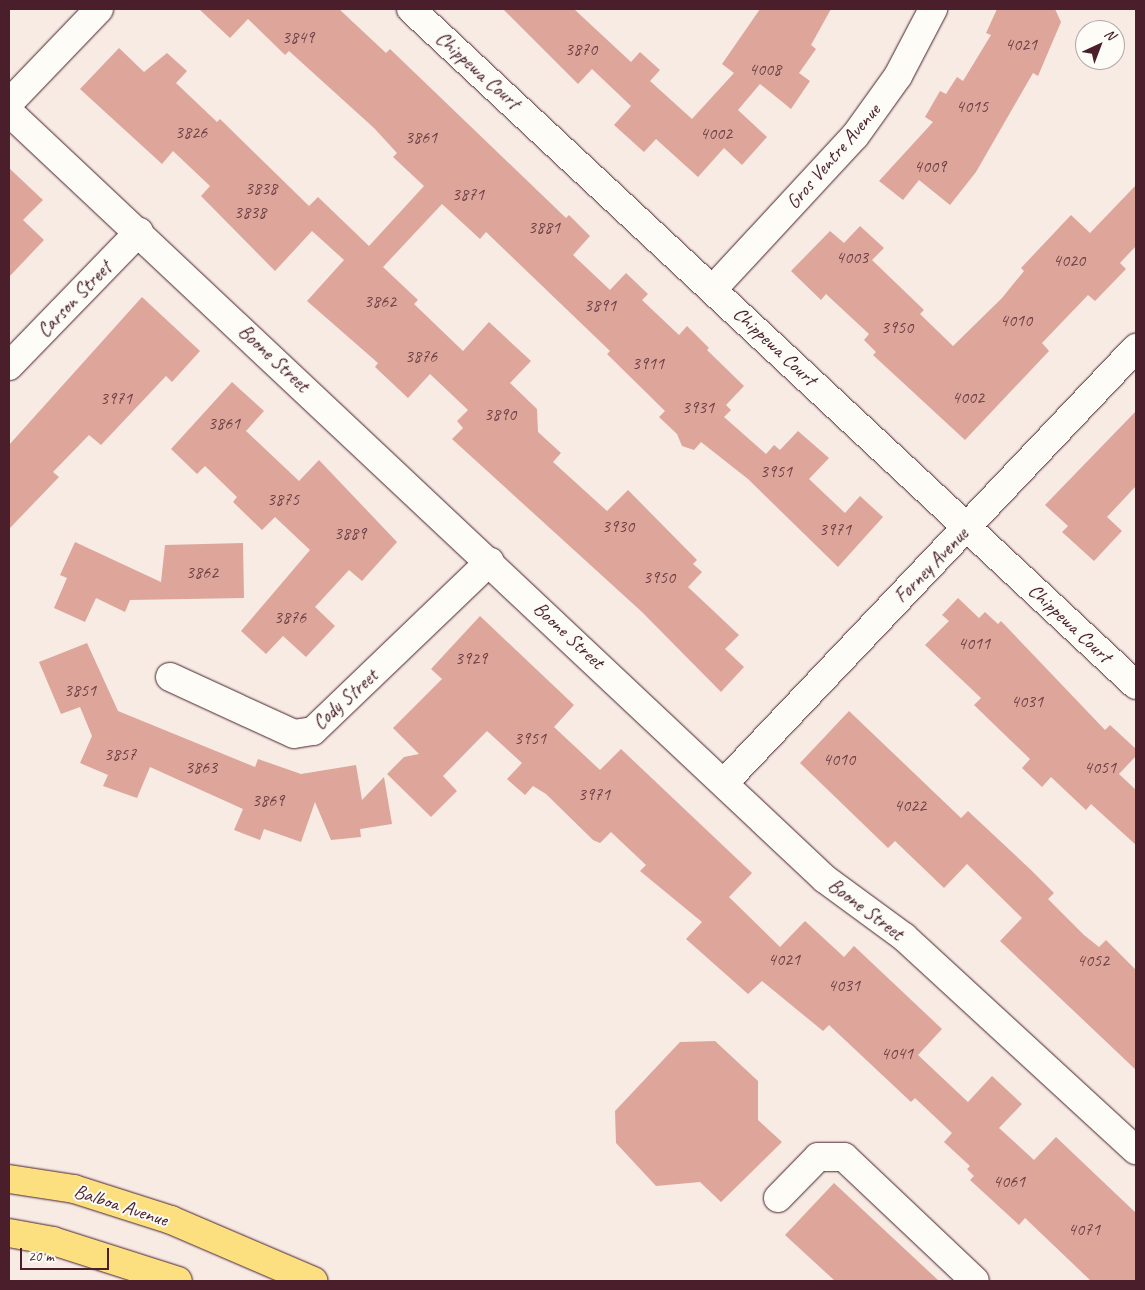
<!DOCTYPE html>
<html>
<head>
<meta charset="utf-8">
<style>
  body { margin:0 }
  #map { position:relative; width:1145px; height:1290px; overflow:hidden; background:#f7ebe4; font-family:Caveat,sans-serif }
  div>[style] { position:absolute }
  .building>* { inset:0; background:#dea69a }
  .roads { filter:drop-shadow(0 0 1px #4a1f2b) drop-shadow(0 0 1px #4a1f2b) }
  .minor>* { height:28px; margin:-14px; padding:0 14px; transform-origin:14px; border-radius:14px; background:#fdfcf7 }
  .major>* { height:28px; margin:-14px; padding:0 14px; transform-origin:14px; border-radius:14px; background:#fce080 }
  span { translate:-50% -50%; white-space:nowrap; text-align:center; line-height:1.15; -webkit-text-stroke:4px #fdfcf7; paint-order:stroke }
  .number-label { font-size:18px; color:#6f4147 }
  .number-label span { -webkit-text-stroke-width:0 }
  .street-label { font-size:20px; color:#4a1f2b }
  .frame { position:absolute; inset:0; border:10px solid #4a1f2b; pointer-events:none }
  .north { position:absolute; left:1075px; top:20px; width:50px; height:50px; box-sizing:border-box; background:#fdfcf7; border:1px solid #b5a4a5; border-radius:50%; rotate:43deg; font-size:14px; font-weight:700; line-height:20px; text-align:center; color:#4a1f2b }
  .north::after { content:''; display:block; margin:auto; width:18px; height:22px; background:#4a1f2b; clip-path:polygon(50% 0,100% 100%,50% 72%,0 100%) }
  .scale { position:absolute; left:20px; top:1248px; width:89px; height:22px; box-sizing:border-box; border:2px solid #4a1f2b; border-top:0; padding-left:6px; font-size:15px; line-height:18px; white-space:nowrap; color:#4a1f2b; -webkit-text-stroke:4px #fdfcf7; paint-order:stroke }
</style>
</head>
<body>
<div id="map">
  <div class="building">
    <i style="clip-path:polygon(199px 9px,339px 9px,386px 53px,390px 49px,566px 218px,569px 215px,590px 236px,573px 255px,610px 290px,626px 273px,648px 294px,642px 300px,679px 335px,687px 326px,709px 348px,707px 350px,744px 386px,726px 405px,731px 410px,724px 417px,766px 454px,774px 445px,780px 450px,798px 431px,829px 458px,809px 479px,845px 513px,860px 496px,883px 517px,838px 567px,748px 479px,701px 442px,694px 450px,682px 446px,677px 434px,659px 417px,665px 411px,607px 354px,610px 351px,486px 232px,480px 239px,442px 204px,383px 267px,418px 300px,414px 304px,463px 351px,489px 322px,531px 361px,510px 383px,537px 409px,538px 432px,561px 453px,553px 462px,607px 511px,628px 490px,697px 560px,693px 564px,702px 572px,688px 587px,739px 635px,725px 649px,744px 667px,721px 692px,642px 612px,452px 439px,463px 428px,457px 421px,468px 410px,430px 374px,408px 398px,375px 367px,378px 363px,307px 301px,344px 260px,312px 231px,275px 271px,201px 196px,210px 186px,173px 151px,162px 164px,80px 89px,119px 48px,144px 72px,167px 53px,187px 71px,176px 83px,217px 122px,220px 119px,309px 206px,318px 197px,369px 246px,424px 186px,393px 157px,397px 153px,374px 128px,289px 51px,285px 55px,248px 19px,230px 38px)"></i>
    <i style="clip-path:polygon(503px 9px,574px 9px,631px 62px,640px 52px,660px 70px,650px 81px,692px 119px,734px 73px,722px 64px,760px 9px,831px 9px,811px 45px,816px 49px,799px 73px,810px 81px,791px 109px,760px 84px,738px 110px,767px 137px,742px 165px,724px 148px,698px 177px,656px 139px,644px 152px,614px 125px,631px 106px,592px 69px,578px 84px)"></i>
    <i style="clip-path:polygon(997px 9px,1055px 9px,1061px 22px,1038px 76px,1033px 73px,976px 172px,950px 205px,919px 180px,903px 200px,879px 181px,933px 122px,925px 117px,940px 91px,946px 94px,957px 77px,963px 81px,991px 35px,986px 33px)"></i>
    <i style="clip-path:polygon(9px 168px,43px 200px,23px 220px,44px 240px,9px 277px)"></i>
    <i style="clip-path:polygon(1136px 185px,1136px 246px,1120px 263px,1126px 269px,1095px 301px,1088px 295px,1042px 343px,1049px 351px,965px 440px,873px 355px,876px 352px,864px 340px,869px 334px,826px 294px,821px 300px,791px 271px,830px 231px,844px 243px,860px 226px,884px 248px,872px 260px,924px 310px,920px 314px,953px 346px,1002px 298px,1024px 271px,1021px 268px,1071px 215px,1090px 233px)"></i>
    <i style="clip-path:polygon(142px 297px,200px 351px,172px 382px,166px 376px,101px 445px,89px 435px,53px 472px,59px 477px,9px 529px,9px 445px)"></i>
    <i style="clip-path:polygon(232px 382px,264px 411px,246px 431px,299px 481px,319px 460px,397px 542px,362px 581px,349px 570px,315px 607px,335px 626px,306px 657px,283px 636px,266px 654px,241px 631px,310px 550px,275px 517px,262px 530px,233px 502px,237px 497px,205px 466px,197px 474px,171px 449px)"></i>
    <i style="clip-path:polygon(1136px 411px,1136px 486px,1107px 517px,1122px 531px,1094px 561px,1062px 532px,1068px 526px,1045px 505px)"></i>
    <i style="clip-path:polygon(75px 542px,161px 582px,165px 545px,243px 543px,244px 598px,130px 600px,125px 612px,96px 598px,85px 622px,54px 608px,67px 578px,60px 575px)"></i>
    <i style="clip-path:polygon(958px 598px,979px 618px,985px 612px,998px 624px,1001px 621px,1105px 730px,1110px 725px,1136px 749px,1136px 756px,1119px 774px,1136px 790px,1136px 845px,1091px 804px,1086px 810px,1051px 777px,1042px 787px,1022px 768px,1030px 759px,974px 705px,981px 698px,925px 645px,949px 621px,942px 615px)"></i>
    <i style="clip-path:polygon(480px 616px,574px 705px,554px 727px,600px 770px,621px 749px,752px 873px,729px 897px,780px 947px,805px 921px,844px 957px,854px 946px,942px 1029px,918px 1055px,968px 1102px,992px 1076px,1022px 1104px,999px 1128px,1034px 1160px,1056px 1137px,1136px 1213px,1136px 1281px,1091px 1281px,1025px 1218px,1019px 1225px,970px 1180px,974px 1176px,967px 1169px,970px 1166px,944px 1142px,952px 1133px,915px 1098px,911px 1102px,829px 1025px,823px 1031px,762px 981px,748px 994px,686px 939px,702px 922px,640px 871px,646px 865px,611px 832px,600px 843px,593px 840px,546px 794px,533px 786px,525px 795px,507px 779px,522px 763px,487px 731px,443px 776px,457px 791px,431px 817px,387px 774px,404px 757px,419px 754px,393px 728px,442px 679px,431px 669px)"></i>
    <i style="clip-path:polygon(87px 643px,118px 711px,255px 767px,258px 759px,301px 774px,356px 765px,362px 800px,384px 777px,392px 824px,360px 829px,361px 837px,331px 840px,315px 802px,301px 842px,264px 829px,260px 840px,234px 830px,243px 809px,150px 767px,137px 798px,103px 786px,108px 775px,80px 763px,92px 736px,80px 707px,61px 714px,39px 662px)"></i>
    <i style="clip-path:polygon(849px 711px,961px 818px,968px 811px,1031px 870px,1054px 893px,1048px 899px,1084px 935px,1099px 947px,1106px 940px,1136px 970px,1136px 1070px,1000px 941px,1022px 918px,967px 864px,944px 888px,895px 841px,888px 848px,800px 763px)"></i>
    <i style="clip-path:polygon(715px 1041px,758px 1081px,758px 1120px,782px 1142px,721px 1202px,700px 1182px,656px 1186px,616px 1143px,615px 1111px,680px 1042px)"></i>
    <i style="clip-path:polygon(834px 1183px,939px 1281px,835px 1281px,785px 1235px)"></i>
  </div>
  <div class="roads">
    <div class="minor">
      <i style="left:411px;top:9px;width:991px;rotate:43deg"></i>
      <i style="left:9px;top:103px;width:130px;rotate:-46.2deg"></i>
      <i style="left:9px;top:112px;width:1120px;rotate:43.23deg"></i>
      <i style="left:825px;top:879px;width:98px;rotate:36.3deg"></i>
      <i style="left:904px;top:937px;width:315px;rotate:42.6deg"></i>
      <i style="left:714px;top:288px;width:207px;rotate:-47.2deg"></i>
      <i style="left:855px;top:136px;width:74px;rotate:-54.4deg"></i>
      <i style="left:898px;top:76px;width:76px;rotate:-62.4deg"></i>
      <i style="left:9px;top:366px;width:187px;rotate:-45.9deg"></i>
      <i style="left:170px;top:677px;width:136px;rotate:24.7deg"></i>
      <i style="left:294px;top:734px;width:19px;rotate:-9deg"></i>
      <i style="left:313px;top:731px;width:245px;rotate:-43.8deg"></i>
      <i style="left:725px;top:782px;width:598px;rotate:-46.56deg"></i>
      <i style="left:778px;top:1198px;width:57px;rotate:-45.7deg"></i>
      <i style="left:818px;top:1157px;width:26px"></i>
      <i style="left:844px;top:1157px;width:180px;rotate:43.4deg"></i>
    </div>
    <div class="major">
      <i style="left:9px;top:1179px;width:66px;rotate:8.7deg"></i>
      <i style="left:74px;top:1189px;width:102px;rotate:17.7deg"></i>
      <i style="left:171px;top:1220px;width:155px;rotate:23.2deg"></i>
      <i style="left:9px;top:1233px;width:45px;rotate:10.3deg"></i>
      <i style="left:53px;top:1241px;width:131px;rotate:17.7deg"></i>
    </div>
  </div>
  <div class="number-label">
    <span style="left:298px;top:37px">3849</span>
    <span style="left:1021px;top:44px">4021</span>
    <span style="left:581px;top:49px">3870</span>
    <span style="left:765px;top:69px">4008</span>
    <span style="left:972px;top:106px">4015</span>
    <span style="left:191px;top:132px">3826</span>
    <span style="left:716px;top:133px">4002</span>
    <span style="left:421px;top:137px">3861</span>
    <span style="left:930px;top:166px">4009</span>
    <span style="left:261px;top:188px">3838</span>
    <span style="left:468px;top:194px">3871</span>
    <span style="left:250px;top:212px">3838</span>
    <span style="left:544px;top:227px">3881</span>
    <span style="left:852px;top:257px">4003</span>
    <span style="left:1069px;top:260px">4020</span>
    <span style="left:380px;top:301px">3862</span>
    <span style="left:600px;top:305px">3891</span>
    <span style="left:1016px;top:320px">4010</span>
    <span style="left:897px;top:327px">3950</span>
    <span style="left:421px;top:356px">3876</span>
    <span style="left:648px;top:363px">3911</span>
    <span style="left:968px;top:397px">4002</span>
    <span style="left:116px;top:398px">3971</span>
    <span style="left:698px;top:407px">3931</span>
    <span style="left:500px;top:414px">3890</span>
    <span style="left:224px;top:423px">3861</span>
    <span style="left:776px;top:471px">3951</span>
    <span style="left:283px;top:499px">3875</span>
    <span style="left:618px;top:526px">3930</span>
    <span style="left:835px;top:529px">3971</span>
    <span style="left:350px;top:533px">3889</span>
    <span style="left:202px;top:572px">3862</span>
    <span style="left:659px;top:577px">3950</span>
    <span style="left:290px;top:617px">3876</span>
    <span style="left:974px;top:643px">4011</span>
    <span style="left:471px;top:658px">3929</span>
    <span style="left:80px;top:690px">3851</span>
    <span style="left:1027px;top:701px">4031</span>
    <span style="left:530px;top:738px">3951</span>
    <span style="left:120px;top:754px">3857</span>
    <span style="left:839px;top:759px">4010</span>
    <span style="left:201px;top:767px">3863</span>
    <span style="left:1100px;top:767px">4051</span>
    <span style="left:594px;top:794px">3971</span>
    <span style="left:268px;top:800px">3869</span>
    <span style="left:910px;top:805px">4022</span>
    <span style="left:784px;top:959px">4021</span>
    <span style="left:1093px;top:960px">4052</span>
    <span style="left:844px;top:985px">4031</span>
    <span style="left:897px;top:1053px">4041</span>
    <span style="left:1009px;top:1181px">4061</span>
    <span style="left:1084px;top:1229px">4071</span>
  </div>
  <div class="street-label">
    <span style="left:478px;top:70px;rotate:42deg">Chippewa Court</span>
    <span style="left:833px;top:156px;rotate:-49deg">Gros Ventre Avenue</span>
    <span style="left:74px;top:299px;rotate:-46deg">Carson Street</span>
    <span style="left:775px;top:346px;rotate:43deg">Chippewa Court</span>
    <span style="left:274px;top:358px;rotate:43deg">Boone Street</span>
    <span style="left:931px;top:565px;rotate:-46deg">Forney Avenue</span>
    <span style="left:1070px;top:623px;rotate:43deg">Chippewa Court</span>
    <span style="left:569px;top:635px;rotate:43deg">Boone Street</span>
    <span style="left:345px;top:699px;rotate:-42deg">Cody Street</span>
    <span style="left:866px;top:909px;rotate:37deg">Boone Street</span>
    <span style="left:121px;top:1205px;rotate:18deg">Balboa Avenue</span>
  </div>
  <div class="frame"></div>
  <div class="north">N</div>
  <div class="scale">20 m</div>
</div>
</body>
</html>
